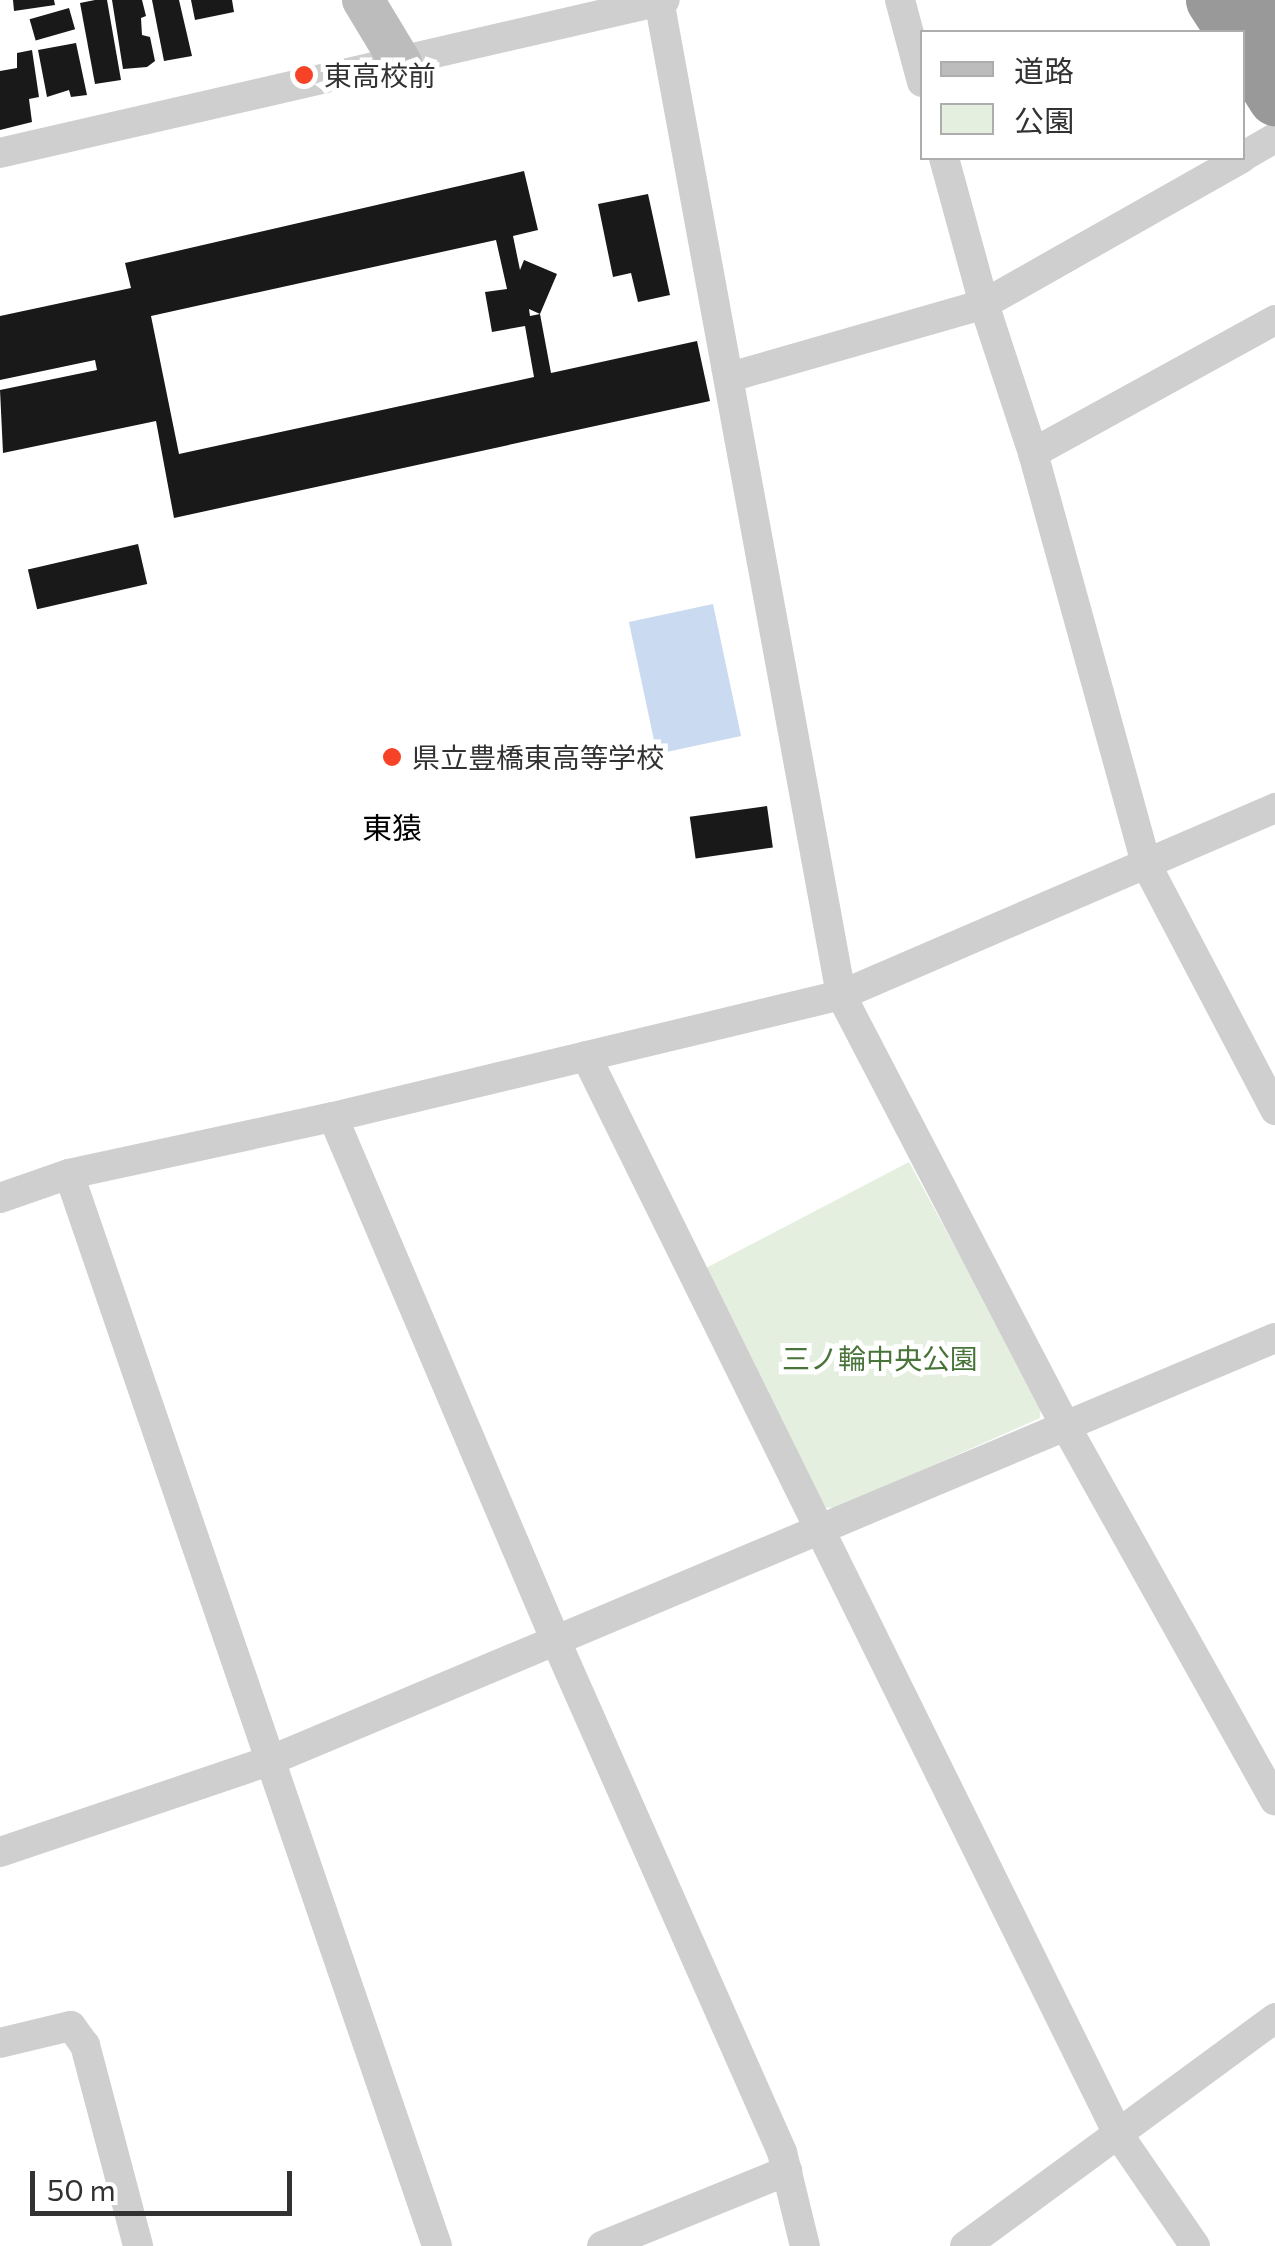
<!DOCTYPE html>
<html>
<head>
<meta charset="utf-8">
<style>
  body { margin:0 }
  #map { position:relative; width:1275px; height:2246px; overflow:hidden; background:#fff; font-family:Commissioner,"Noto Sans JP",sans-serif }
  div>[style] { position:absolute }
  .green>* { inset:0; background:#e4efdf }
  .water>* { inset:0; background:#cadaf0; transform-origin:0 0 }
  .building>* { inset:0; background:#191919; transform-origin:0 0 }
  .street>* { height:30px; margin:-15px; padding:0 15px; transform-origin:15px; border-radius:15px; background:#cfcfcf }
  .secondary>* { height:42px; margin:-21px; padding:0 21px; transform-origin:21px; border-radius:21px; background:#bcbcbc }
  .highway>* { height:55px; margin:-27.5px; padding:0 27.5px; transform-origin:27.5px; border-radius:27.5px; background:#999 }
  .dots>* { width:28px; height:28px; translate:-50% -50%; box-sizing:border-box; border:5px solid #fff; border-radius:50% }
  span { translate:-50% -50%; white-space:nowrap; text-align:center; line-height:1.15; -webkit-text-stroke:10px #fff; paint-order:stroke }
  .poi-label { font-size:28px; color:#323232 }
  .left { translate:0 -50%; text-align:left }
  .park-label { font-size:28px; color:#487339 }
  .neighbourhood-label { font-size:30px; color:#000 }
  .legend { position:absolute; left:920px; top:30px; width:325px; height:130px; box-sizing:border-box; background:#fff; border:2px solid #adadad; margin:0; padding:12px 18px; list-style:none; font-size:30px; color:#323232 }
  .legend li { display:flex; align-items:center; gap:20px; height:50px }
  .legend b { width:50px; border:2px solid #adadad }
  .scale { position:absolute; left:30px; top:2171px; width:262px; height:45px; box-sizing:border-box; border:5px solid #323232; border-top:0; padding-left:12px; font-size:30px; line-height:35px; white-space:nowrap; color:#323232; -webkit-text-stroke:8px #fff; paint-order:stroke }
</style>
</head>
<body>
<div id="map">
  <div class="green">
    <i style="clip-path:polygon(909px 1162px,1041px 1405px,1040px 1418px,837px 1508px,818px 1507px,706px 1268px)"></i>
  </div>
  <div class="water">
    <i style="left:713px;top:604px;width:135px;height:86px;rotate:78deg"></i>
  </div>
  <div class="building">
    <i style="clip-path:polygon(13px 0,54px 0,55px 5px,14px 11px)"></i>
    <i style="clip-path:polygon(95px 0,107px 0,121px 80px,95px 84px,80px 3px)"></i>
    <i style="clip-path:polygon(112px 0,142px 0,146px 16px,141px 18px,142px 35px,150px 37px,155px 61px,147px 67px,123px 69px)"></i>
    <i style="clip-path:polygon(152px 0,179px 0,192px 56px,164px 61px)"></i>
    <i style="clip-path:polygon(191px 0,232px 0,234px 12px,195px 20px)"></i>
    <i style="left:69px;top:8px;width:22px;height:41px;rotate:74deg"></i>
    <i style="clip-path:polygon(76px 43px,87px 95px,71px 97px,69px 90px,47px 97px,38px 50px)"></i>
    <i style="clip-path:polygon(32px 50px,39px 97px,29px 99px,32px 122px,0 130px,0 71px,17px 68px,17px 53px)"></i>
    <i style="clip-path:polygon(evenodd,524px 171px,538px 230px,513px 236px,520px 270px,524px 260px,557px 274px,540px 314px,529px 309px,530px 316px,540px 314px,551px 373px,697px 341px,710px 401px,174px 518px,156px 421px,3px 453px,0 390px,97px 370px,95px 360px,0 380px,0 316px,131px 288px,125px 263px,524px 171px,496px 240px,507px 289px,485px 292px,492px 332px,525px 326px,534px 377px,179px 454px,151px 316px,496px 240px)"></i>
    <i style="clip-path:polygon(648px 194px,670px 295px,638px 302px,631px 273px,613px 277px,598px 204px)"></i>
    <i style="left:138px;top:544px;width:41px;height:113px;rotate:77deg"></i>
    <i style="left:767px;top:806px;width:42px;height:78px;rotate:82deg"></i>
  </div>
  <div class="street">
    <i style="left:659px;top:0;width:1012px;rotate:79.63deg"></i>
    <i style="left:841px;top:995px;width:485px;rotate:62.5deg"></i>
    <i style="left:1065px;top:1425px;width:430px;rotate:60.8deg"></i>
    <i style="left:900px;top:0;width:85px;rotate:75deg"></i>
    <i style="left:0;top:153px;width:682px;rotate:-12.96deg"></i>
    <i style="left:1242px;top:157px;width:38px;rotate:-30deg"></i>
    <i style="left:944px;top:158px;width:151px;rotate:74.7deg"></i>
    <i style="left:984px;top:304px;width:157px;rotate:71.8deg"></i>
    <i style="left:1033px;top:453px;width:426px;rotate:74.6deg"></i>
    <i style="left:1146px;top:864px;width:278px;rotate:62.3deg"></i>
    <i style="left:730px;top:377px;width:264px;rotate:-16deg"></i>
    <i style="left:984px;top:304px;width:296px;rotate:-29.5deg"></i>
    <i style="left:1033px;top:453px;width:276px;rotate:-28.8deg"></i>
    <i style="left:586px;top:1056px;width:1202px;rotate:63.73deg"></i>
    <i style="left:1118px;top:2134px;width:136px;rotate:55.5deg"></i>
    <i style="left:333px;top:1117px;width:569px;rotate:66.95deg"></i>
    <i style="left:556px;top:1641px;width:559px;rotate:66.14deg"></i>
    <i style="left:782px;top:2152px;width:97px;rotate:76.3deg"></i>
    <i style="left:69px;top:1174px;width:1133px;rotate:71.05deg"></i>
    <i style="left:0;top:1198px;width:73px;rotate:-19.2deg"></i>
    <i style="left:69px;top:1174px;width:270px;rotate:-12.2deg"></i>
    <i style="left:333px;top:1117px;width:522px;rotate:-13.5deg"></i>
    <i style="left:841px;top:995px;width:473px;rotate:-23.3deg"></i>
    <i style="left:0;top:1852px;width:284px;rotate:-18.7deg"></i>
    <i style="left:269px;top:1761px;width:1091px;rotate:-22.81deg"></i>
    <i style="left:0;top:2043px;width:73px;rotate:-13.5deg"></i>
    <i style="left:71px;top:2026px;width:24px;rotate:54deg"></i>
    <i style="left:85px;top:2045px;width:208px;rotate:75.2deg"></i>
    <i style="left:602px;top:2246px;width:200px;rotate:-22.1deg"></i>
    <i style="left:965px;top:2246px;width:385px;rotate:-36.3deg"></i>
  </div>
  <div class="secondary">
    <i style="left:363px;top:0;width:74px;rotate:58.9deg"></i>
  </div>
  <div class="highway">
    <i style="left:1213px;top:0;width:38px;rotate:57deg"></i>
    <i style="left:1259px;top:0;width:31px;rotate:58deg"></i>
    <i style="left:1242px;top:46px;width:62px;rotate:57.6deg"></i>
  </div>
  <div class="dots">
    <i style="left:304px;top:75px;background:#f64226"></i>
    <i style="left:392px;top:757px;background:#f64226"></i>
  </div>
  <div class="poi-label">
    <span class="left" style="left:324px;top:75px">東高校前</span>
    <span class="left" style="left:412px;top:757px">県立豊橋東高等学校</span>
  </div>
  <div class="park-label">
    <span style="left:880px;top:1358px">三ノ輪中央公園</span>
  </div>
  <div class="neighbourhood-label">
    <span style="left:392px;top:827px">東猿</span>
  </div>
  <ul class="legend">
  <li><b style="height:12px;background:#bcbcbc"></b>道路</li>
  <li><b style="height:28px;background:#e4efdf"></b>公園</li>
  </ul>
  <div class="scale">50 m</div>
</div>
</body>
</html>
